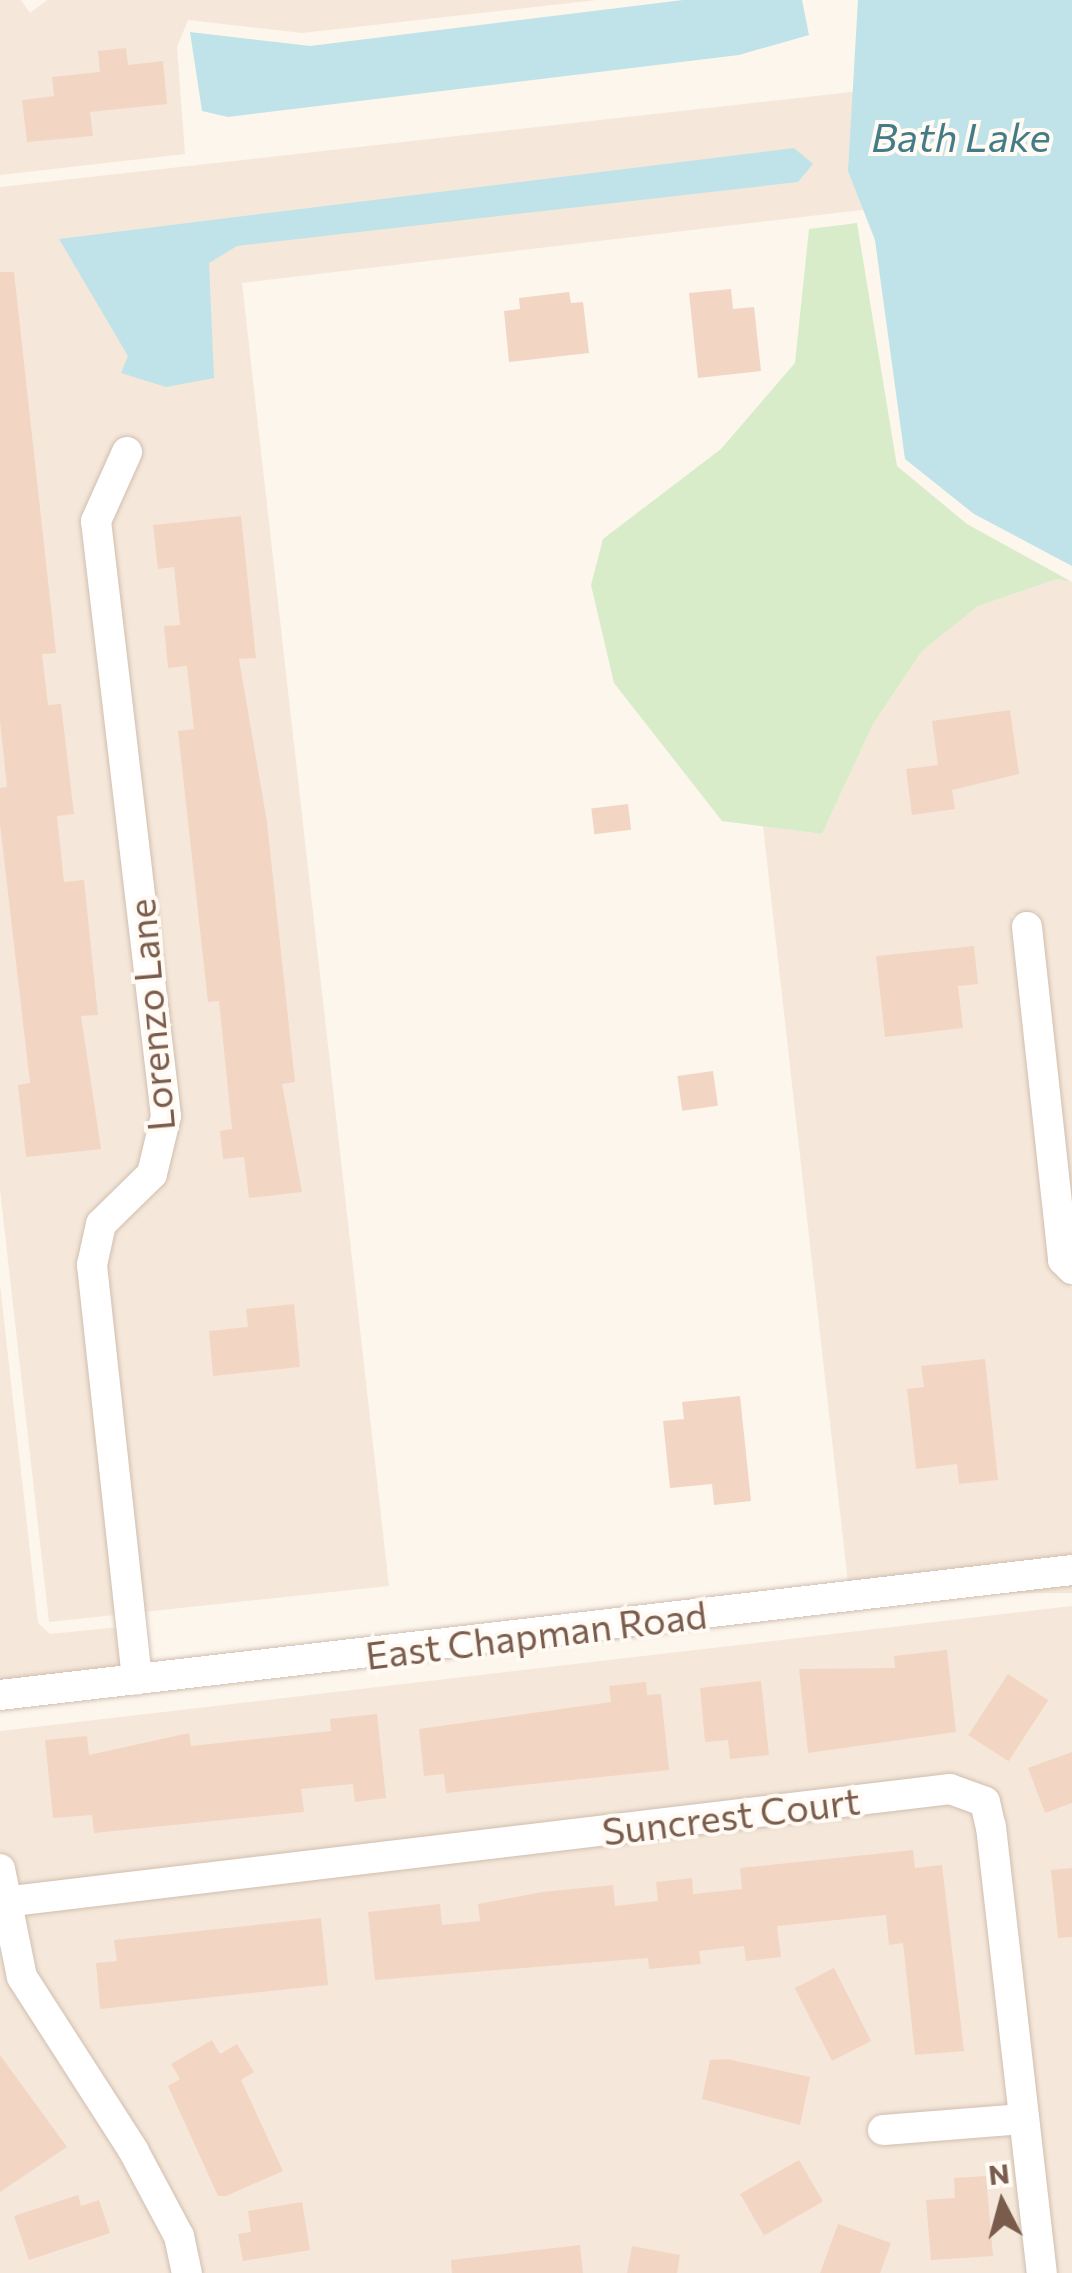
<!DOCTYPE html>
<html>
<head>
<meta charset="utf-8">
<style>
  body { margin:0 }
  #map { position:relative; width:1072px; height:2273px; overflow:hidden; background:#fdf6ec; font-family:Commissioner,sans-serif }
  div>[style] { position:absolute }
  .residential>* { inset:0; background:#f5e8da; transform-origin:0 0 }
  .green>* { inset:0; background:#d8ecc9 }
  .water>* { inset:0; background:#bfe3e8 }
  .building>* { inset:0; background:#f3d5c3; transform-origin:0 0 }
  .roads { filter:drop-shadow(0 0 2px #d1beb0) drop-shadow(0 0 2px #d1beb0) }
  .minor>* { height:30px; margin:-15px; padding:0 15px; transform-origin:15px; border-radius:15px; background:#fff }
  span { translate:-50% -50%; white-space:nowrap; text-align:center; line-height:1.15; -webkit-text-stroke:8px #fffaf3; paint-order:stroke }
  .street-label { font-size:38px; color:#7a5c4d }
  .water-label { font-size:40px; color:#437c86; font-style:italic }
  .north { position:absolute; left:952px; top:2153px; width:100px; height:100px; -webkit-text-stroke:8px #fffaf3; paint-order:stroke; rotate:354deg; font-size:28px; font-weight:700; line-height:40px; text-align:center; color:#7a5c4d }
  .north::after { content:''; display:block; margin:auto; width:35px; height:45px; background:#7a5c4d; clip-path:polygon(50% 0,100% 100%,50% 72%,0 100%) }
</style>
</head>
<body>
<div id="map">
  <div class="residential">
    <i style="clip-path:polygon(0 0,21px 0,30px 13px,47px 0,597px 0,302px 33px,188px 20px,177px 47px,185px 154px,0 175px)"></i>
    <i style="clip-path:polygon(958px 80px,972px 197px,242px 283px,389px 1586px,49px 1622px,0 1190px,0 187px)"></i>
    <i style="clip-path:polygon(1057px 579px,1072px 582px,1072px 1223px,1037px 912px,1012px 915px,1051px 1261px,1072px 1289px,1072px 1556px,848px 1583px,763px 826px,822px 834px,873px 724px,922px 651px,977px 606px)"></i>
    <i style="clip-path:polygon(0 1284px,38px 1623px,50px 1634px,119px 1627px,124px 1668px,0 1681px)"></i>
    <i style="left:1072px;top:1585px;width:8px;height:223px;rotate:90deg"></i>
    <i style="clip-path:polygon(1072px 1606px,1072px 2273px,0 2273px,0 1731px)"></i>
  </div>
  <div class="green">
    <i style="clip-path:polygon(857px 223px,897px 466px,967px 524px,1072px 582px,1057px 579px,978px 606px,922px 651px,873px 724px,822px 834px,722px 821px,614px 683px,591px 585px,603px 539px,721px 449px,795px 363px,809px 229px)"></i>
  </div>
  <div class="water">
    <i style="clip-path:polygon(683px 0,802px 0,809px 35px,739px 55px,228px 117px,202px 111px,190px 32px,310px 46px)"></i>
    <i style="clip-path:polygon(858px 0,1072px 0,1072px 566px,974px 514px,905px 459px,875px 240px,848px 171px)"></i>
    <i style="clip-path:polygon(794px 148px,813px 164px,798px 182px,237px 246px,209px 263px,214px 378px,166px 387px,121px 373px,128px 356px,59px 239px)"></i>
  </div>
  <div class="building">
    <i style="clip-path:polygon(126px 48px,128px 65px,163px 61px,167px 104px,90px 112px,93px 136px,27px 142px,22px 100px,54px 96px,52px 77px,100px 72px,98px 51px)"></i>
    <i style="clip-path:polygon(0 272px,14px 272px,56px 653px,42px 654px,48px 705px,61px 704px,74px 814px,57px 816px,64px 882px,84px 880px,98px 1015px,81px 1016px,101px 1149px,26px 1157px,18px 1085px,30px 1083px,0 824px,0 788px,7px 787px,0 721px)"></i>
    <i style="clip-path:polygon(731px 289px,733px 309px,754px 307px,761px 371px,698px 378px,689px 293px)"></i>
    <i style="clip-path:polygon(569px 292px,571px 303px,583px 302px,589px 353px,509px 362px,504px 311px,520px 309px,519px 298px)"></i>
    <i style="clip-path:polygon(241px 516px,256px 658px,239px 659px,267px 822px,295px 1082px,282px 1084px,302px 1192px,249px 1198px,244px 1157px,223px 1159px,220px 1131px,232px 1129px,219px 1001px,208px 1002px,178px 731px,194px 729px,187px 666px,168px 668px,164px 626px,180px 625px,174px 567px,158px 569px,153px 525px)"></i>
    <i style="clip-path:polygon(1010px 710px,1019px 774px,952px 790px,955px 809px,912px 815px,906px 769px,938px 765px,932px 721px)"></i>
    <i style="left:628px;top:804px;width:26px;height:37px;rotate:83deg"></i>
    <i style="clip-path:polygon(974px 946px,978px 984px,958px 986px,963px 1028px,885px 1037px,876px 956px)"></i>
    <i style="left:713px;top:1071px;width:35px;height:36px;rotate:82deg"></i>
    <i style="clip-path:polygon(294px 1304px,300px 1367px,213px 1376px,209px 1331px,248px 1327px,246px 1309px)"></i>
    <i style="clip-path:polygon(985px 1359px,998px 1480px,959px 1484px,957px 1464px,916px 1469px,907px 1389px,924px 1387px,921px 1366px)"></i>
    <i style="clip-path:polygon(740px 1396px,751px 1501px,714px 1505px,712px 1484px,670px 1488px,663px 1421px,684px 1419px,682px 1402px)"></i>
    <i style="clip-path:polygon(947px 1650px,956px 1732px,808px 1753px,799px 1669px,895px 1668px,894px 1656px)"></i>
    <i style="left:1008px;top:1674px;width:48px;height:73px;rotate:33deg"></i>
    <i style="clip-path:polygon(761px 1681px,769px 1755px,730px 1759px,728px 1740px,705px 1742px,700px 1688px)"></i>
    <i style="clip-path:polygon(646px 1682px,647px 1695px,661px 1694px,669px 1770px,446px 1793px,444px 1774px,424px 1776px,419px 1729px,611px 1702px,609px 1686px)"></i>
    <i style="clip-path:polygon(377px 1714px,386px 1798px,355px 1802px,353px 1784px,301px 1789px,304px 1812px,94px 1833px,92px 1815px,53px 1818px,45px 1740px,87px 1736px,89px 1755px,189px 1733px,191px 1746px,331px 1731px,330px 1719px)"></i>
    <i style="clip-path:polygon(1072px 1752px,1072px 1803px,1045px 1813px,1028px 1768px)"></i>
    <i style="clip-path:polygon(913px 1850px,915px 1868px,942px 1865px,964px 2051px,915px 2055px,903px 1943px,889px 1945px,886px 1915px,777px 1926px,781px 1957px,746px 1961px,744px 1946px,699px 1951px,701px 1964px,649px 1969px,648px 1958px,375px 1980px,368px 1912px,440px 1904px,442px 1925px,480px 1921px,478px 1904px,542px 1892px,613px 1885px,615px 1906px,658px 1901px,656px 1882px,692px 1878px,693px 1894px,742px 1889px,740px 1868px)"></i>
    <i style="clip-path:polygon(1072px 1868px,1072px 1937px,1058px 1938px,1051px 1870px)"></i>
    <i style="clip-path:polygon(321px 1918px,328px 1985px,100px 2009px,96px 1963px,117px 1961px,114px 1940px)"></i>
    <i style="left:834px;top:1968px;width:82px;height:44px;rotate:63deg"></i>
    <i style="clip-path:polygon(212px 2040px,220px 2054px,237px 2044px,254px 2072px,241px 2080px,283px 2171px,226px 2196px,218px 2196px,168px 2086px,180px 2079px,171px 2064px)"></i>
    <i style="clip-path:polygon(0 2055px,67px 2147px,0 2192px)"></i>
    <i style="clip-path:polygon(727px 2059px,810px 2077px,800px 2125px,702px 2099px,710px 2060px)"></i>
    <i style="left:799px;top:2160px;width:48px;height:68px;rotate:60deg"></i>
    <i style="clip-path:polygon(986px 2176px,993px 2256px,931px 2260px,926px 2200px,955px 2198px,954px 2178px)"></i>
    <i style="clip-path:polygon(78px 2195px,81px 2206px,99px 2200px,110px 2233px,29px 2260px,14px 2216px)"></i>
    <i style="clip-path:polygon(302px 2202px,310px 2250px,243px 2261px,238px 2234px,251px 2232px,248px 2211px)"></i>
    <i style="clip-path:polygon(838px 2224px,891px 2243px,880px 2273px,820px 2273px)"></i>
    <i style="clip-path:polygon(580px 2245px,583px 2273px,452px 2273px,451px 2260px)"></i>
    <i style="clip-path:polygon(632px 2246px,680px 2255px,677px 2273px,627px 2273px)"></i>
  </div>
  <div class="roads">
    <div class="minor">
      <i style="left:127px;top:452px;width:76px;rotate:114.2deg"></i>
      <i style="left:96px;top:521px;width:599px;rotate:83.29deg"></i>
      <i style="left:166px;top:1116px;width:60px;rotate:103.6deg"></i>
      <i style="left:152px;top:1174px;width:71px;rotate:135.6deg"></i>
      <i style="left:101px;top:1224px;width:42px;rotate:102.4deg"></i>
      <i style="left:92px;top:1265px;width:417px;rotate:83.8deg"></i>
      <i style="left:1027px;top:927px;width:335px;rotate:83.8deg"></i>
      <i style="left:1063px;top:1260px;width:13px;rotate:45deg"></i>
      <i style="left:0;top:1695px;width:1079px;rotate:-6.65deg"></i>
      <i style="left:0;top:1869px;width:110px;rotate:78.5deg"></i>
      <i style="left:22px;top:1977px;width:206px;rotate:57.3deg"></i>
      <i style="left:133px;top:2150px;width:98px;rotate:61.9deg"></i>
      <i style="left:179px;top:2236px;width:38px;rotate:78deg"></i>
      <i style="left:4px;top:1902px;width:953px;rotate:-6.81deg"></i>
      <i style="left:950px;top:1789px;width:37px;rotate:20deg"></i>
      <i style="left:985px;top:1802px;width:26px;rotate:77deg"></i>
      <i style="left:991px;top:1827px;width:449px;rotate:83.5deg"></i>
      <i style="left:883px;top:2130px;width:141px;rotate:-4.5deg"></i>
    </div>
  </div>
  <div class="street-label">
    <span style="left:150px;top:1015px;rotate:-95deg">Lorenzo Lane</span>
    <span style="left:536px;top:1634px;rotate:-7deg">East Chapman Road</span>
    <span style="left:731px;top:1815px;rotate:-7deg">Suncrest Court</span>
  </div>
  <div class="water-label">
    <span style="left:961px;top:136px">Bath Lake</span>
  </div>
  <div class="north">N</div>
</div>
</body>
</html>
